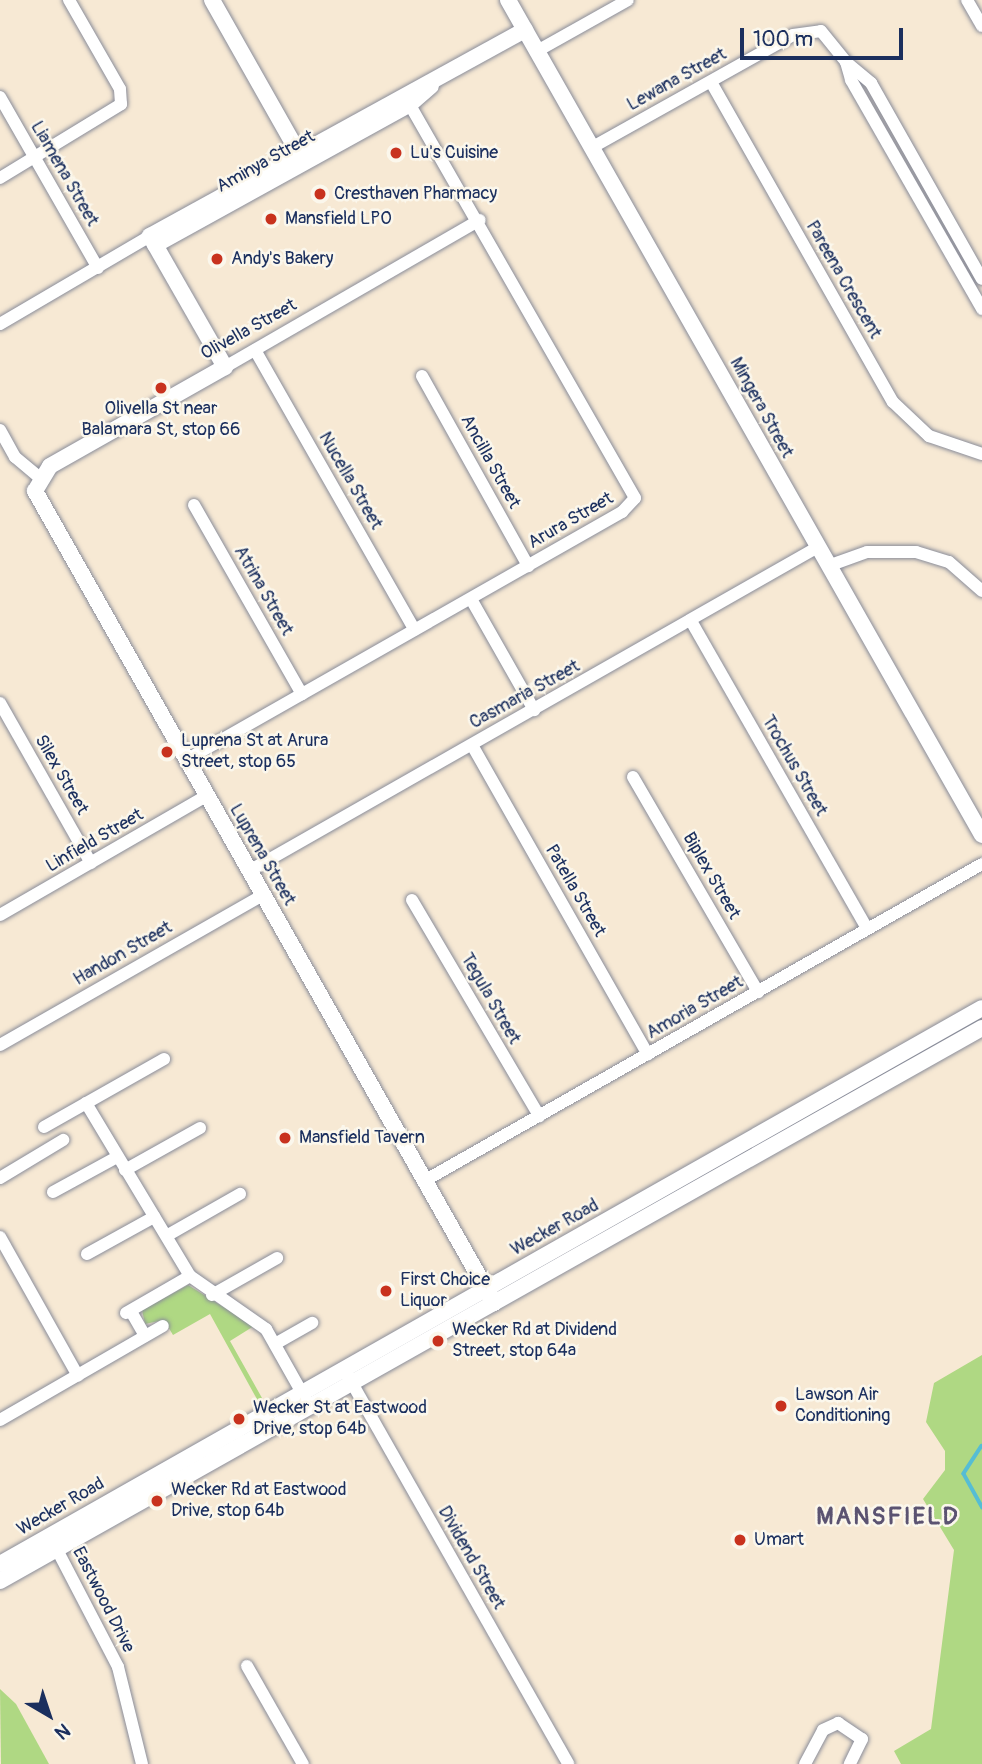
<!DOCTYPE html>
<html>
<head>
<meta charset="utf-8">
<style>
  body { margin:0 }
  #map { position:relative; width:982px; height:1764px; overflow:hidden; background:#f7e9d4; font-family:Pangolin,sans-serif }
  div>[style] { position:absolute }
  .green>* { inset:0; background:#afd883 }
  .stream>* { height:3.5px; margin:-1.75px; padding:0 1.75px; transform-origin:1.75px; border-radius:1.75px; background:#56bdd4 }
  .roads { filter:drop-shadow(0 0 2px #898c99) drop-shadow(0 0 2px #898c99) }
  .minor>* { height:12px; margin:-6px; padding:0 6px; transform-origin:6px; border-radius:6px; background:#fff }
  .tertiary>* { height:16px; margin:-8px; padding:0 8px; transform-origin:8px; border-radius:8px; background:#fff }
  .dots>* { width:19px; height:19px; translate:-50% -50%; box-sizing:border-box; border:4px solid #fbf7ec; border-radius:50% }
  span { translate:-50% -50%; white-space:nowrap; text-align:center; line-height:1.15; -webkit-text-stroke:5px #fbf7ec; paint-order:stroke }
  .street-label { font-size:18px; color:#1b2f5e }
  .poi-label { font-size:18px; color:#1b2f5e }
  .left { translate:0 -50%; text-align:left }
  .district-label { font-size:24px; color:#5b5371; font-weight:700; letter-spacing:2px }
  .north { position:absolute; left:14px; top:1680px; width:70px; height:70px; -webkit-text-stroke:5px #fbf7ec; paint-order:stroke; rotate:141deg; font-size:19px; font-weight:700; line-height:28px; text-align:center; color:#1b2f5e }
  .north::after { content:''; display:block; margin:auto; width:24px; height:32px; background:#1b2f5e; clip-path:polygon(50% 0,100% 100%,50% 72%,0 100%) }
  .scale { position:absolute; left:740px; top:28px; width:163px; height:32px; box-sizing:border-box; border:4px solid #1b2f5e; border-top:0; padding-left:9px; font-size:21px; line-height:24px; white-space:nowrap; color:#1b2f5e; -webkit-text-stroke:5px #fbf7ec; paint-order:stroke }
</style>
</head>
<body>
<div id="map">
  <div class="green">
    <i style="clip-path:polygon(188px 1285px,254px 1326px,230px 1341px,262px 1398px,258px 1401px,210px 1314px,173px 1335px,164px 1320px,145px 1324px,142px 1310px)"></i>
    <i style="clip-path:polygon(982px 1355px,982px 1764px,901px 1764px,894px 1751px,931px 1729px,954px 1550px,923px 1499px,945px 1470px,945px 1451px,926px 1422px,934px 1383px)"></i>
    <i style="clip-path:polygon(0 1689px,16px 1704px,49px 1764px,1px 1764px)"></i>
  </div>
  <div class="stream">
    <i style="left:982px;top:1446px;width:33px;rotate:123deg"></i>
    <i style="left:964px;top:1474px;width:38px;rotate:61deg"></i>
  </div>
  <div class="roads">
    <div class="minor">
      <i style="left:967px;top:0;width:30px;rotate:60deg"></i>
      <i style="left:537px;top:51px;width:104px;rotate:-29.3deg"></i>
      <i style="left:846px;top:62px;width:33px;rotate:40deg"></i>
      <i style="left:871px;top:83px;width:225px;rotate:60.5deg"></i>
      <i style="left:711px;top:82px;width:368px;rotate:60.4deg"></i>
      <i style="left:893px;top:402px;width:50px;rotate:43.4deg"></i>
      <i style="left:929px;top:436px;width:56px;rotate:18.8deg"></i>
      <i style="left:0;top:97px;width:197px;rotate:60.2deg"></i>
      <i style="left:591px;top:148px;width:231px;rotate:-29.2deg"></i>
      <i style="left:793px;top:35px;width:28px;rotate:-8deg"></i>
      <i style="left:821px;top:31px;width:40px;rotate:51deg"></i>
      <i style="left:846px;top:62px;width:19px;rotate:74deg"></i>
      <i style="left:851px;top:80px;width:264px;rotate:60.2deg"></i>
      <i style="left:0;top:178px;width:142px;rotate:-31.4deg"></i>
      <i style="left:121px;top:104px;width:15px;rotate:-94deg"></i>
      <i style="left:120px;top:89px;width:103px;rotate:-119.8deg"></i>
      <i style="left:0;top:324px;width:174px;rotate:-30.4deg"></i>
      <i style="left:255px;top:350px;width:322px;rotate:60.3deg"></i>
      <i style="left:225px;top:367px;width:294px;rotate:-30deg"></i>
      <i style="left:422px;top:376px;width:218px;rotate:60.8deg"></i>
      <i style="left:0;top:430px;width:31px;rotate:61deg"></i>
      <i style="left:15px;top:457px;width:31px;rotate:40deg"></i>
      <i style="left:194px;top:505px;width:218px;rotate:60.3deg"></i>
      <i style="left:828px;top:566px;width:41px;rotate:-19.7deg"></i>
      <i style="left:867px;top:552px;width:49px"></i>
      <i style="left:916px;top:552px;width:34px;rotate:17deg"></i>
      <i style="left:949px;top:562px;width:44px;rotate:41.3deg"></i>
      <i style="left:471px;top:599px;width:128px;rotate:60.4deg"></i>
      <i style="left:691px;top:621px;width:354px;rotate:60.2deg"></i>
      <i style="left:0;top:703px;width:184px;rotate:60.4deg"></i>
      <i style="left:472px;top:745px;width:356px;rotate:60.4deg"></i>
      <i style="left:186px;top:760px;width:502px;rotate:-29.63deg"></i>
      <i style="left:622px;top:512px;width:19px;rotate:-47deg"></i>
      <i style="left:635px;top:498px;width:461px;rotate:-119.8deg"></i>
      <i style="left:633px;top:777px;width:249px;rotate:59.8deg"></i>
      <i style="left:249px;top:871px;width:655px;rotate:-29.66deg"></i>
      <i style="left:412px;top:900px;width:251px;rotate:59.5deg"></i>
      <i style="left:0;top:915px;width:238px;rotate:-30deg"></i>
      <i style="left:0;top:1045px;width:303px;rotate:-29.7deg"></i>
      <i style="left:86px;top:1103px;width:202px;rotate:59deg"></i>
      <i style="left:190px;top:1276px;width:93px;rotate:34.9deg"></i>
      <i style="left:266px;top:1329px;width:81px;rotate:60.6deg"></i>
      <i style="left:44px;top:1127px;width:138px;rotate:-29.5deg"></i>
      <i style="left:125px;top:1170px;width:86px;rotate:-29.2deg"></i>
      <i style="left:0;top:1178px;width:74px;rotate:-31.1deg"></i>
      <i style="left:424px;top:1181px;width:642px;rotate:-29.6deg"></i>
      <i style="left:53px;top:1192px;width:73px;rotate:-28.7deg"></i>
      <i style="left:168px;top:1235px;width:83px;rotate:-29.7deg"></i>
      <i style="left:0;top:1237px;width:159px;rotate:60.7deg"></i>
      <i style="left:87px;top:1254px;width:77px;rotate:-28.9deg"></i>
      <i style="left:212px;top:1295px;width:75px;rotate:-29.6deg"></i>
      <i style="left:126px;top:1313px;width:74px;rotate:-30deg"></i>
      <i style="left:133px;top:1315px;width:24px;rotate:60deg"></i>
      <i style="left:275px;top:1344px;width:43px;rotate:-29.6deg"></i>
      <i style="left:348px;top:1376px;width:446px;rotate:60.4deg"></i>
      <i style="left:0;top:1420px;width:188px;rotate:-30deg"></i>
      <i style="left:53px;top:1542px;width:141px;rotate:62.5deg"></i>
      <i style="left:118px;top:1667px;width:100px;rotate:76.1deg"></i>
      <i style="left:247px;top:1666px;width:113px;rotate:60.3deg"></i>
      <i style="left:805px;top:1764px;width:38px;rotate:-62deg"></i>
      <i style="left:823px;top:1730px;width:17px;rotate:-25deg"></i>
      <i style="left:838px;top:1723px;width:29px;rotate:34deg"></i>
      <i style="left:862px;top:1739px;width:28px;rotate:116deg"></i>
    </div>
    <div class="tertiary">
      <i style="left:212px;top:0;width:185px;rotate:60.5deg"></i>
      <i style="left:508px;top:0;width:960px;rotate:60.42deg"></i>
      <i style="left:155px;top:245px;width:290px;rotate:-28.9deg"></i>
      <i style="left:409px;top:105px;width:29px;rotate:-41deg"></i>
      <i style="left:494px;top:1303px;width:933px;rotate:-119.48deg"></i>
      <i style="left:35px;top:491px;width:29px;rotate:-59deg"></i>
      <i style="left:50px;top:466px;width:201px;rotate:-29.5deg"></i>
      <i style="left:225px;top:367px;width:151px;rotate:-119.8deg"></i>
      <i style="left:150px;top:236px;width:428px;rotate:-28.8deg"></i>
      <i style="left:0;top:1564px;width:1128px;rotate:-29.52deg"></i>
      <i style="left:0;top:1581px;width:1127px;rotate:-29.39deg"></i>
    </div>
  </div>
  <div class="dots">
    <i style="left:396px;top:153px;background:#c8321e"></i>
    <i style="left:320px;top:194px;background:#c8321e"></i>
    <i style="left:271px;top:219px;background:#c8321e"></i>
    <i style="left:217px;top:259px;background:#c8321e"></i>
    <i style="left:161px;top:388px;background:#c8321e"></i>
    <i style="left:167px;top:752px;background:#c8321e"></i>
    <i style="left:285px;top:1138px;background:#c8321e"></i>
    <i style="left:386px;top:1291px;background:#c8321e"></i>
    <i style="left:438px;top:1341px;background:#c8321e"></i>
    <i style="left:781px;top:1406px;background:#c8321e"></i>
    <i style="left:239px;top:1419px;background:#c8321e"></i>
    <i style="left:157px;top:1501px;background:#c8321e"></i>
    <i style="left:740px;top:1540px;background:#c8321e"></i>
  </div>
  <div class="street-label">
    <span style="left:677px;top:80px;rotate:-29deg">Lewana Street</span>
    <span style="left:266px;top:162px;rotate:-29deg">Aminya Street</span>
    <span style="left:64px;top:174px;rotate:60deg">Liamena Street</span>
    <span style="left:843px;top:280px;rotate:60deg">Pareena Crescent</span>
    <span style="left:249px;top:330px;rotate:-29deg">Olivella Street</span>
    <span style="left:761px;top:408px;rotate:61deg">Mingera Street</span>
    <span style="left:490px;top:462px;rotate:61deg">Ancilla Street</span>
    <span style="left:350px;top:481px;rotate:60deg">Nucella Street</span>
    <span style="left:571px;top:521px;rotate:-30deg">Arura Street</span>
    <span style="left:263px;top:591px;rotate:60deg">Atrina Street</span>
    <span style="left:525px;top:695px;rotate:-29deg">Casmaria Street</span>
    <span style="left:794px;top:766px;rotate:60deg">Trochus Street</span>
    <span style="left:61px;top:775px;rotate:60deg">Silex Street</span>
    <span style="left:95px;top:841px;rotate:-30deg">Linfield Street</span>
    <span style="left:262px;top:855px;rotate:60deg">Luprena Street</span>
    <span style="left:711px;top:876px;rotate:60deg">Biplex Street</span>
    <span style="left:575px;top:891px;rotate:60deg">Patella Street</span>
    <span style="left:123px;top:954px;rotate:-30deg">Handon Street</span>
    <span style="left:490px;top:999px;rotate:60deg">Tegula Street</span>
    <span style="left:695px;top:1008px;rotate:-30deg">Amoria Street</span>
    <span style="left:555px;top:1228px;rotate:-29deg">Wecker Road</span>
    <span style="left:61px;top:1507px;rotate:-30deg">Wecker Road</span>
    <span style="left:471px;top:1558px;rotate:60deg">Dividend Street</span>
    <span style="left:103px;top:1600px;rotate:63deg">Eastwood Drive</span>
  </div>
  <div class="poi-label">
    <span class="left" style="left:410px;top:153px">Lu's Cuisine</span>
    <span class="left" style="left:334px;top:194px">Cresthaven Pharmacy</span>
    <span class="left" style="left:285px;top:219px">Mansfield LPO</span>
    <span class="left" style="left:231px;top:259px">Andy's Bakery</span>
    <span style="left:161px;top:420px">Olivella St near<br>Balamara St, stop 66</span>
    <span class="left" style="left:181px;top:752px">Luprena St at Arura<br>Street, stop 65</span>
    <span class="left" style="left:299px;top:1138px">Mansfield Tavern</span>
    <span class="left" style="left:400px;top:1291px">First Choice<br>Liquor</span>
    <span class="left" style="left:452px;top:1341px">Wecker Rd at Dividend<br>Street, stop 64a</span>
    <span class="left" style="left:795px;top:1406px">Lawson Air<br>Conditioning</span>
    <span class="left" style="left:253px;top:1419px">Wecker St at Eastwood<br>Drive, stop 64b</span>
    <span class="left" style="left:171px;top:1501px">Wecker Rd at Eastwood<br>Drive, stop 64b</span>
    <span class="left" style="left:754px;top:1540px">Umart</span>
  </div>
  <div class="district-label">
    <span style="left:888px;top:1517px">MANSFIELD</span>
  </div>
  <div class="north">N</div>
  <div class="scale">100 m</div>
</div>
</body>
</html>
